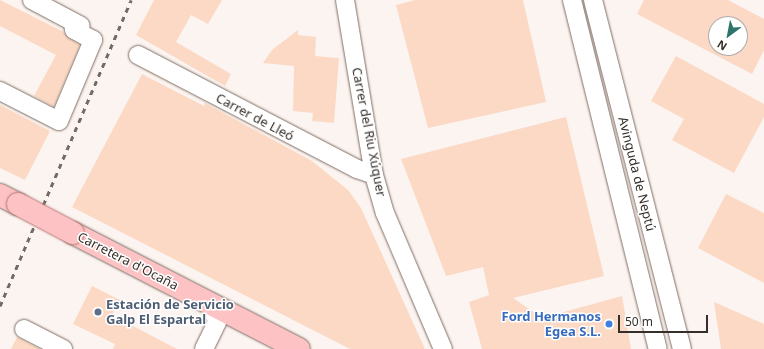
<!DOCTYPE html>
<html>
<head>
<meta charset="utf-8">
<style>
  body { margin:0 }
  #map { position:relative; width:764px; height:349px; overflow:hidden; background:#fcf4f0; font-family:"Noto Sans",sans-serif }
  div>[style] { position:absolute }
  .building>* { inset:0; background:#fbd9c5 }
  .roads { filter:drop-shadow(0 0 1px #7f6d63) drop-shadow(0 0 1px #7f6d63) }
  .minor>* { height:18px; margin:-9px; padding:0 9px; transform-origin:9px; border-radius:9px; background:#fff }
  .major>* { height:22px; margin:-11px; padding:0 11px; transform-origin:11px; border-radius:11px; background:#fdc2c3 }
  .rail>* { height:3px; margin-top:-1.5px; transform-origin:0; background:repeating-linear-gradient(90deg,#716a65 0 5px,transparent 0 10px) }
  .bridges { filter:drop-shadow(0 0 1px #b67473) drop-shadow(0 0 1px #b67473) }
  .major-bridge>* { height:22px; margin:-11px; padding:0 11px; transform-origin:11px; border-radius:11px; background:#fdc2c3 }
  .dots>* { width:11px; height:11px; translate:-50% -50%; box-sizing:border-box; border:2px solid #fff; border-radius:50% }
  span { translate:-50% -50%; white-space:nowrap; text-align:center; line-height:1.15; -webkit-text-stroke:3px #fff; paint-order:stroke }
  .street-label { font-size:13px; color:#352e29 }
  .service-label { font-size:13px; color:#4e5e75; font-weight:700 }
  .left { translate:0 -50%; text-align:left }
  .shop-label { font-size:13px; color:#366cbe; font-weight:700 }
  .right { translate:-100% -50%; text-align:right }
  .north { position:absolute; left:708px; top:16px; width:40px; height:40px; box-sizing:border-box; background:#fff; border:1px solid #aeaba9; border-radius:50%; rotate:212deg; font-size:11px; font-weight:700; line-height:16px; text-align:center; color:#352e29 }
  .north::after { content:''; display:block; margin:auto; width:14px; height:18px; background:#2e746b; clip-path:polygon(50% 0,100% 100%,50% 72%,0 100%) }
  .scale { position:absolute; left:618px; top:315px; width:90px; height:18px; box-sizing:border-box; border:2px solid #352e29; border-top:0; padding-left:5px; font-size:12px; line-height:14px; white-space:nowrap; color:#352e29; -webkit-text-stroke:3px #fff; paint-order:stroke }
</style>
</head>
<body>
<div id="map">
  <div class="building">
    <i style="clip-path:polygon(0 0,64px 32px,80px 45px,54px 107px,34px 96px,56px 55px,0 26px)"></i>
    <i style="clip-path:polygon(154px 0,222px 0,208px 24px,191px 15px,176px 42px,231px 74px,225px 86px,136px 35px)"></i>
    <i style="clip-path:polygon(415px 0,523px 0,546px 102px,428px 128px,396px 5px)"></i>
    <i style="clip-path:polygon(evenodd,644px 0,728px 0,764px 19px,764px 50px,752px 74px,637px 14px,644px 0,716px 24px,740px 24px,740px 48px,716px 48px,716px 24px)"></i>
    <i style="clip-path:polygon(298px 30px,298px 35px,316px 37px,315px 56px,339px 58px,334px 123px,312px 121px,313px 113px,293px 111px,294px 66px,263px 63px,272px 50px)"></i>
    <i style="clip-path:polygon(676px 56px,764px 104px,764px 117px,734px 173px,672px 140px,684px 119px,651px 101px)"></i>
    <i style="clip-path:polygon(142px 74px,204px 106px,205px 103px,312px 161px,348px 190px,361px 208px,425px 349px,350px 349px,72px 207px)"></i>
    <i style="clip-path:polygon(0 105px,50px 131px,25px 180px,0 168px)"></i>
    <i style="clip-path:polygon(566px 117px,604px 276px,513px 298px,542px 318px,622px 296px,631px 349px,482px 349px,469px 302px,489px 295px,483px 267px,446px 276px,401px 159px)"></i>
    <i style="clip-path:polygon(726px 194px,764px 213px,764px 283px,698px 248px)"></i>
    <i style="clip-path:polygon(92px 286px,120px 300px,112px 315px,177px 349px,113px 349px,115px 344px,73px 324px)"></i>
    <i style="clip-path:polygon(714px 302px,764px 324px,764px 349px,721px 349px)"></i>
    <i style="clip-path:polygon(17px 337px,19px 338px,40px 349px,11px 349px)"></i>
  </div>
  <div class="roads">
    <div class="minor">
      <i style="left:32px;top:0;width:55px;rotate:28deg"></i>
      <i style="left:345px;top:0;width:177px;rotate:80.6deg"></i>
      <i style="left:374px;top:175px;width:40px;rotate:74deg"></i>
      <i style="left:385px;top:213px;width:148px;rotate:66.9deg"></i>
      <i style="left:572px;top:0;width:359px;rotate:76.2deg"></i>
      <i style="left:593px;top:0;width:360px;rotate:75.7deg"></i>
      <i style="left:138px;top:55px;width:247px;rotate:27.5deg"></i>
      <i style="left:357px;top:169px;width:18px;rotate:19deg"></i>
      <i style="left:0;top:91px;width:66px;rotate:27deg"></i>
      <i style="left:59px;top:121px;width:88px;rotate:-67.2deg"></i>
      <i style="left:93px;top:40px;width:21px;rotate:-152deg"></i>
      <i style="left:74px;top:30px;width:8px;rotate:-97deg"></i>
      <i style="left:24px;top:329px;width:44px;rotate:27.1deg"></i>
      <i style="left:204px;top:349px;width:30px;rotate:-64deg"></i>
      <i style="left:217px;top:322px;width:19px;rotate:-106deg"></i>
    </div>
    <div class="major">
      <i style="left:0;top:195px;width:20px;rotate:27deg"></i>
      <i style="left:73px;top:233px;width:254px;rotate:27.2deg"></i>
    </div>
  </div>
  <div class="rail">
    <i style="left:0;top:306px;width:333px;rotate:-66.8deg"></i>
  </div>
  <div class="bridges">
    <div class="major-bridge">
      <i style="left:18px;top:204px;width:62px;rotate:27.8deg"></i>
    </div>
  </div>
  <div class="dots">
    <i style="left:98px;top:312px;background:#5c6f8a"></i>
    <i style="left:609px;top:324px;background:#3f7fe0"></i>
  </div>
  <div class="street-label">
    <span style="left:255px;top:117px;rotate:28deg">Carrer de Lleó</span>
    <span style="left:369px;top:132px;rotate:79deg">Carrer del Riu Xúquer</span>
    <span style="left:637px;top:174px;rotate:76deg">Avinguda de Neptú</span>
    <span style="left:128px;top:261px;rotate:27deg">Carretera d'Ocaña</span>
  </div>
  <div class="service-label">
    <span class="left" style="left:106px;top:312px">Estación de Servicio<br>Galp El Espartal</span>
  </div>
  <div class="shop-label">
    <span class="right" style="left:601px;top:324px">Ford Hermanos<br>Egea S.L.</span>
  </div>
  <div class="north">N</div>
  <div class="scale">50 m</div>
</div>
</body>
</html>
